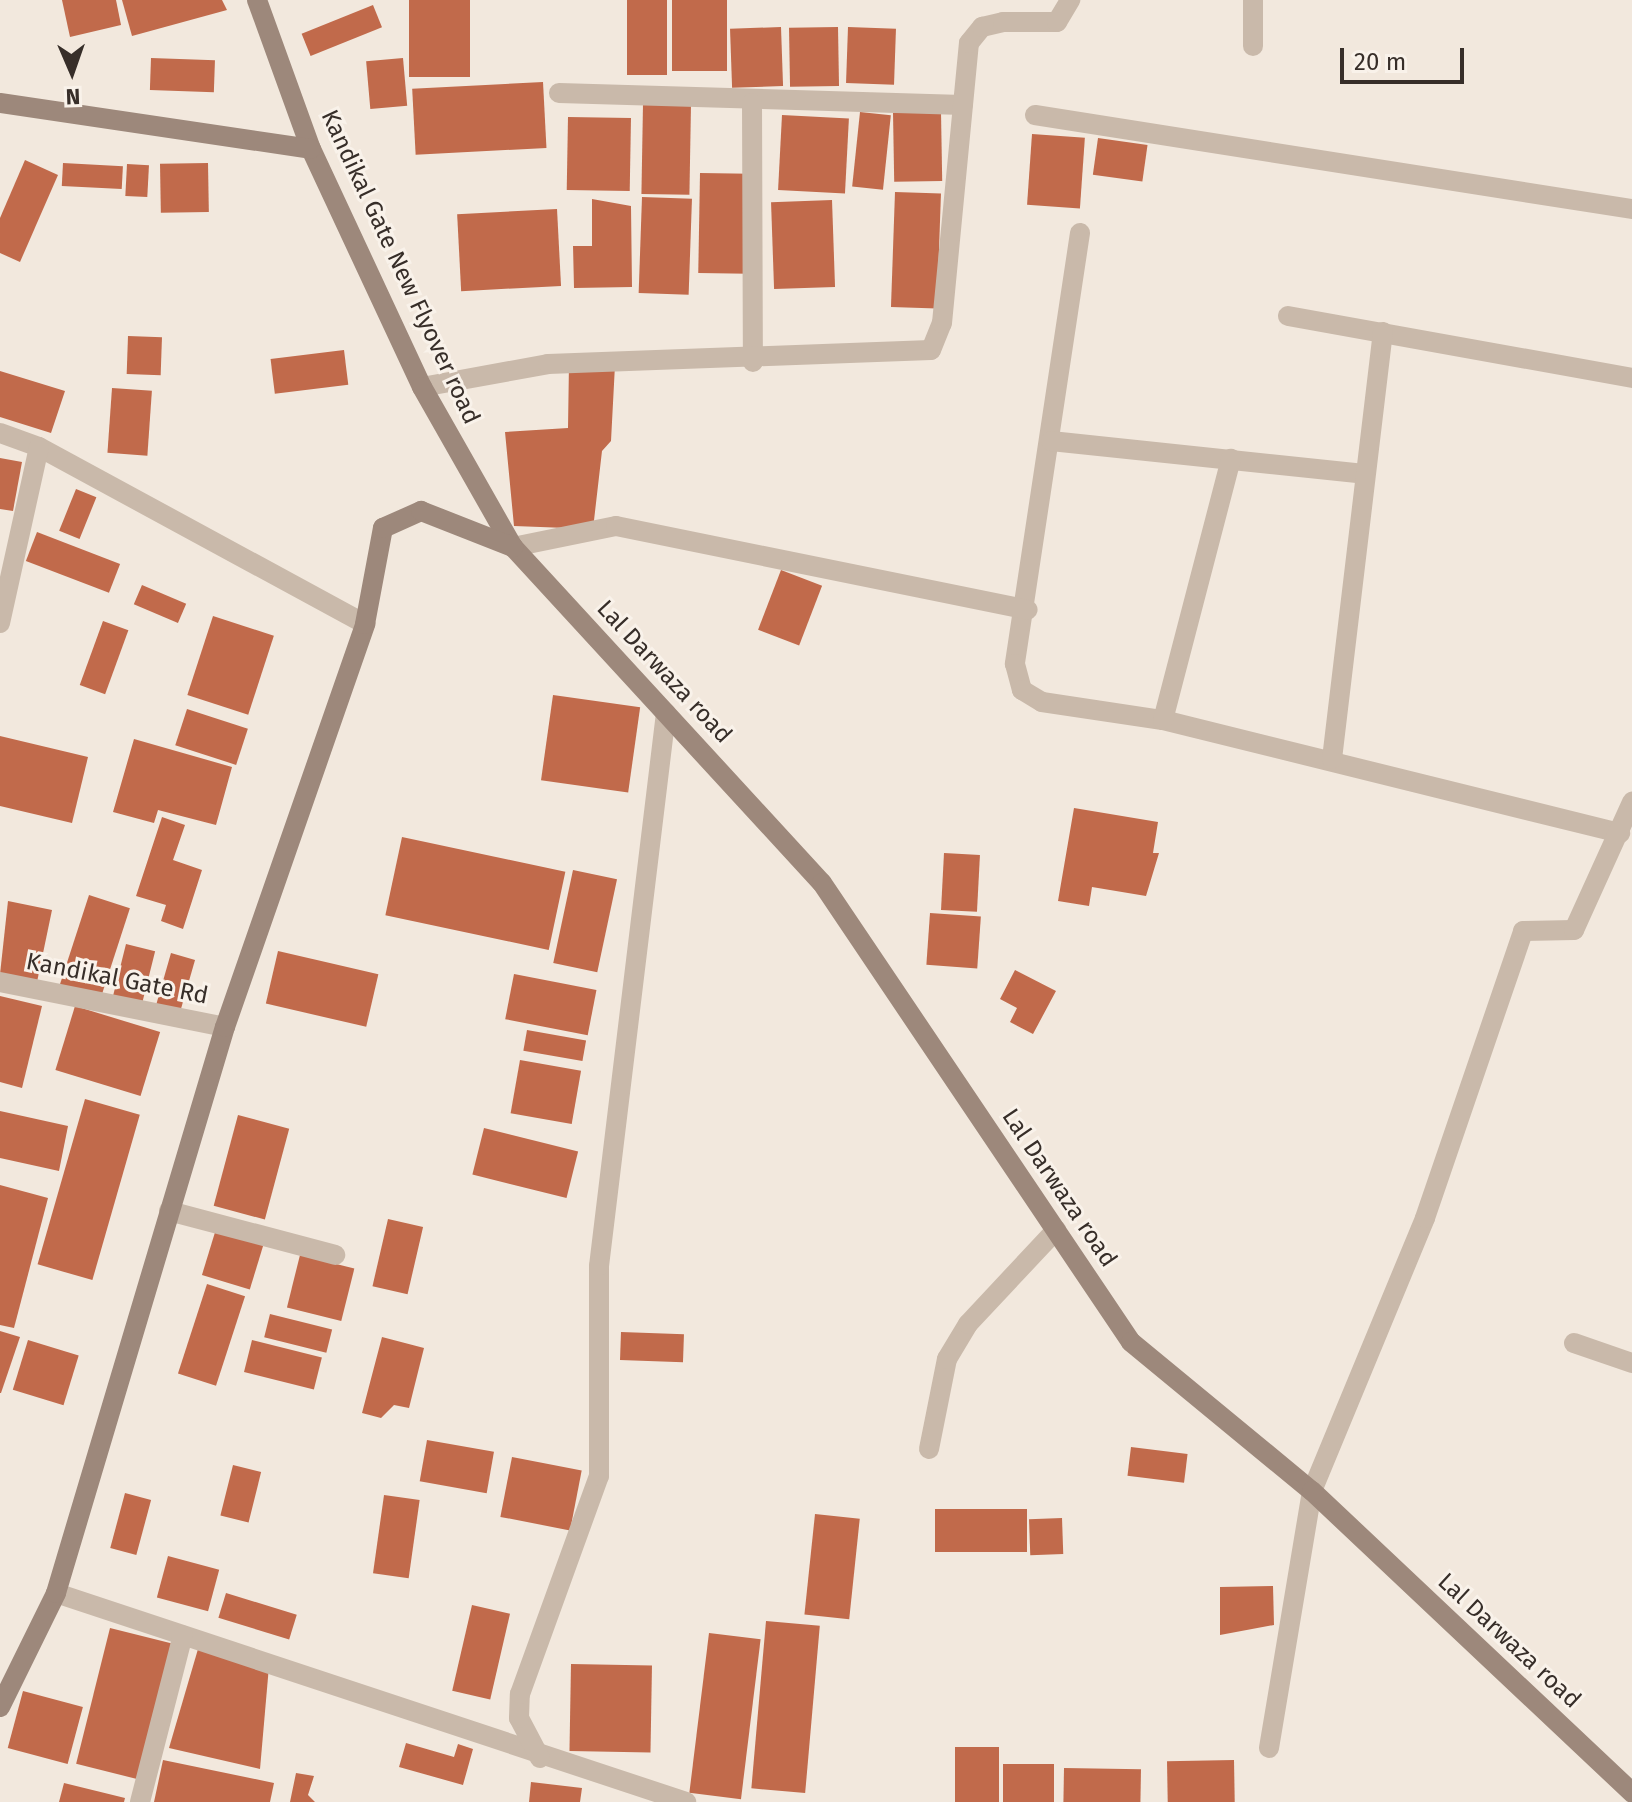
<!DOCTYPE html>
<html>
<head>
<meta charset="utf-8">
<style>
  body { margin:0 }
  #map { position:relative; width:1632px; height:1802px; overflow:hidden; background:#f2e8dd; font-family:"Fira Sans",sans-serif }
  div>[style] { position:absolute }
  .building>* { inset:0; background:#c16a4b; transform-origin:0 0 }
  .street>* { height:20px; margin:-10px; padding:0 10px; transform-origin:10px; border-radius:10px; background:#c9b9aa }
  .secondary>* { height:20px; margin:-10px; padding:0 10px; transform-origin:10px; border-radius:10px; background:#9d887b }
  span { translate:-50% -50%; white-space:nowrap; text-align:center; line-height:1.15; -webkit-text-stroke:6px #f9f2ea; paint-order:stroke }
  .street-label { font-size:24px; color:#372e29 }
  .north { position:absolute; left:32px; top:32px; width:80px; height:80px; -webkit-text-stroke:6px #f9f2ea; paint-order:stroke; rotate:178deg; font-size:22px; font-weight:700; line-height:32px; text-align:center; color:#372e29 }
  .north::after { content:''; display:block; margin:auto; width:28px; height:36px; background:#372e29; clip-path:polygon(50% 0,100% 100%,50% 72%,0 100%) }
  .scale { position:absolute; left:1340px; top:48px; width:124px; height:36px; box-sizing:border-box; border:4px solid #372e29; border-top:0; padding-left:10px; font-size:24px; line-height:28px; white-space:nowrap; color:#372e29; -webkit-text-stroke:6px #f9f2ea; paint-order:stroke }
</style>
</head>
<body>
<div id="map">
  <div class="building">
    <i style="clip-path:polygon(62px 0,116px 0,121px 25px,70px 37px)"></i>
    <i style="clip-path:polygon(122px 0,222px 0,227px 10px,132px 36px)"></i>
    <i style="left:409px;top:0;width:61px;height:77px"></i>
    <i style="left:627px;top:0;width:40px;height:75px"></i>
    <i style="left:672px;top:0;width:55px;height:71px"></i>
    <i style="left:373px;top:5px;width:24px;height:77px;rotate:68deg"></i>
    <i style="left:781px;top:27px;width:59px;height:51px;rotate:88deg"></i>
    <i style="left:838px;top:27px;width:59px;height:49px;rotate:89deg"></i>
    <i style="left:848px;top:27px;width:48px;height:56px;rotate:2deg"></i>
    <i style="left:151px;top:58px;width:64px;height:32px;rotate:2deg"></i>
    <i style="left:403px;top:58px;width:48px;height:37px;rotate:85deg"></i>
    <i style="left:543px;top:82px;width:66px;height:131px;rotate:87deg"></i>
    <i style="left:643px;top:104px;width:48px;height:90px;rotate:1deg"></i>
    <i style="left:860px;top:112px;width:31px;height:75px;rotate:6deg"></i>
    <i style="left:941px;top:112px;width:69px;height:48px;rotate:89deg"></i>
    <i style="left:782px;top:115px;width:67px;height:75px;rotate:3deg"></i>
    <i style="left:568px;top:117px;width:63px;height:73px;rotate:1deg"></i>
    <i style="left:1032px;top:134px;width:53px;height:71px;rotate:4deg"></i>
    <i style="left:1098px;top:138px;width:50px;height:37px;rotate:8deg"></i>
    <i style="clip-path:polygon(25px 160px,58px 175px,20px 262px,0 253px,0 218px)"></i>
    <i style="left:63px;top:163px;width:60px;height:23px;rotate:3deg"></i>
    <i style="left:208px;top:163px;width:49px;height:48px;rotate:89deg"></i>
    <i style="left:127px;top:164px;width:22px;height:32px;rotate:3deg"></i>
    <i style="left:700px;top:173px;width:50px;height:100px;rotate:1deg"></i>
    <i style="left:895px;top:192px;width:46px;height:115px;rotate:2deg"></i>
    <i style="left:642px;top:197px;width:50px;height:96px;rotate:2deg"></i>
    <i style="clip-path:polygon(592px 199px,631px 206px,632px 287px,574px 288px,573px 246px,592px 246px)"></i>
    <i style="left:832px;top:200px;width:87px;height:61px;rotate:88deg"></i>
    <i style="left:557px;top:209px;width:77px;height:100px;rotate:87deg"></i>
    <i style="left:128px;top:336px;width:34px;height:38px;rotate:2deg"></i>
    <i style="left:344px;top:350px;width:35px;height:74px;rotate:83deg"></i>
    <i style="clip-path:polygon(569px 363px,615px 365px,611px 441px,602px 451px,593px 529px,514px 526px,505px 432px,568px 428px)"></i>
    <i style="clip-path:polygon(0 371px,65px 391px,51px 433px,0 417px)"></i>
    <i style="left:112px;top:388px;width:40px;height:65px;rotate:4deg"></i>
    <i style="clip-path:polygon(0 458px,22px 462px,13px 511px,0 509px)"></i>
    <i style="left:76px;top:489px;width:22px;height:45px;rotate:22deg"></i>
    <i style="left:37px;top:532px;width:89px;height:31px;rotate:21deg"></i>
    <i style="left:781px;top:570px;width:44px;height:64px;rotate:21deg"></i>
    <i style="left:142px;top:585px;width:48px;height:21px;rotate:23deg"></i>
    <i style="left:213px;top:616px;width:64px;height:83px;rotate:18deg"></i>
    <i style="left:103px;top:621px;width:27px;height:68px;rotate:20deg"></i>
    <i style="left:553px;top:695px;width:88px;height:86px;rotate:8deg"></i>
    <i style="left:187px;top:709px;width:64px;height:38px;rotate:18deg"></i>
    <i style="clip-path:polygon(0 736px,88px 757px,72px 823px,0 806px)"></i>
    <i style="clip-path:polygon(134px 739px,232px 767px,216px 825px,158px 810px,154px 823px,113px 812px)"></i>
    <i style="clip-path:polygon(1074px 808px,1158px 822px,1153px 853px,1159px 853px,1146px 896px,1092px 887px,1089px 906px,1058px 901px)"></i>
    <i style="clip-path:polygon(162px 817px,185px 825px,173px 860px,202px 870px,183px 929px,161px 921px,166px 905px,136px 896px)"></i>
    <i style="left:402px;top:837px;width:167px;height:80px;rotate:12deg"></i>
    <i style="left:944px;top:853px;width:36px;height:57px;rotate:3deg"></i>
    <i style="left:573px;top:870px;width:45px;height:95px;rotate:12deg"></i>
    <i style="left:89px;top:895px;width:43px;height:96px;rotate:18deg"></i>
    <i style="clip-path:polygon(8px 901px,52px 910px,37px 982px,0 974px)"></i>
    <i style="left:930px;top:913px;width:51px;height:52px;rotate:4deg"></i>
    <i style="left:126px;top:944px;width:30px;height:58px;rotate:14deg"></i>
    <i style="left:278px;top:951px;width:103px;height:54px;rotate:13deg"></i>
    <i style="left:171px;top:953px;width:25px;height:59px;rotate:16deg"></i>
    <i style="clip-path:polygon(1015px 970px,1056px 991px,1033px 1034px,1010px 1022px,1017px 1008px,1000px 999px)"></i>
    <i style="left:514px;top:974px;width:84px;height:46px;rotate:11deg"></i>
    <i style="clip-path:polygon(0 996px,42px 1006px,22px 1088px,0 1082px)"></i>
    <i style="left:75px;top:1006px;width:89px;height:67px;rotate:17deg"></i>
    <i style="left:527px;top:1030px;width:60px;height:21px;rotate:10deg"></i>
    <i style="left:520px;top:1060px;width:62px;height:54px;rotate:10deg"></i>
    <i style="left:85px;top:1099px;width:57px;height:172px;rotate:16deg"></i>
    <i style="clip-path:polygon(0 1111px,68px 1126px,59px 1171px,0 1158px)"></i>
    <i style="left:238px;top:1115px;width:53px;height:94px;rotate:15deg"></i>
    <i style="left:484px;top:1128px;width:97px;height:48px;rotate:14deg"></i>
    <i style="clip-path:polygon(0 1185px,48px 1198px,14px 1328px,0 1325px)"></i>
    <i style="left:388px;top:1219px;width:36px;height:69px;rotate:13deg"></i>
    <i style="left:216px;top:1229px;width:50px;height:48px;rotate:17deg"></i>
    <i style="left:300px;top:1255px;width:56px;height:54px;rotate:14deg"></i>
    <i style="left:207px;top:1284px;width:40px;height:94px;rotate:18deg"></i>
    <i style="left:270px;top:1314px;width:64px;height:24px;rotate:14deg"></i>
    <i style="clip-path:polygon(0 1331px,20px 1337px,1px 1393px,0 1393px)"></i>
    <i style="left:621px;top:1332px;width:63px;height:28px;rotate:2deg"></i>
    <i style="clip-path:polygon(382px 1337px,424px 1348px,409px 1408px,394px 1405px,381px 1418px,362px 1413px)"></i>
    <i style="left:28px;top:1340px;width:53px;height:52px;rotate:17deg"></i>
    <i style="left:252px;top:1340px;width:72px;height:33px;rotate:14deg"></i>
    <i style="left:427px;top:1440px;width:68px;height:42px;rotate:10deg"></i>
    <i style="left:1131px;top:1447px;width:57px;height:29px;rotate:7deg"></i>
    <i style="left:512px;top:1457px;width:71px;height:61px;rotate:11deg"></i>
    <i style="left:233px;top:1465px;width:29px;height:52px;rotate:14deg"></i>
    <i style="left:125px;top:1493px;width:27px;height:57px;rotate:15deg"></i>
    <i style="left:384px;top:1495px;width:36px;height:79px;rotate:8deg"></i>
    <i style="left:935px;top:1509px;width:92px;height:43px"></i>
    <i style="left:815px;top:1514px;width:45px;height:101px;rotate:6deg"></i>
    <i style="left:1062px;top:1518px;width:36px;height:33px;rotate:88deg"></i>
    <i style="left:168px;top:1556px;width:53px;height:43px;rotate:15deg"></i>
    <i style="clip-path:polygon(1273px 1586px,1274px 1625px,1220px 1635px,1220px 1587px)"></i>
    <i style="left:226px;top:1593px;width:74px;height:26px;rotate:17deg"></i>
    <i style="left:472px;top:1605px;width:39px;height:88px;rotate:13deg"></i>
    <i style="left:766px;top:1621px;width:54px;height:168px;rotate:5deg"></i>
    <i style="left:110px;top:1628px;width:68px;height:140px;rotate:14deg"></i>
    <i style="left:709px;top:1633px;width:52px;height:161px;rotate:7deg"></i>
    <i style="clip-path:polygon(198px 1649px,269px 1666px,260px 1769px,169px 1748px)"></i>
    <i style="left:571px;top:1664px;width:81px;height:87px;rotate:1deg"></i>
    <i style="left:23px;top:1691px;width:62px;height:59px;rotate:15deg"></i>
    <i style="clip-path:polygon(406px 1743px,454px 1757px,458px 1744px,473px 1749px,463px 1785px,399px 1767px)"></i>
    <i style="left:999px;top:1747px;width:55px;height:44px;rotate:90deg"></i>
    <i style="clip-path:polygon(163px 1760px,274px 1783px,270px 1802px,154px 1802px)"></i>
    <i style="left:1234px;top:1760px;width:42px;height:67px;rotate:89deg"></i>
    <i style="left:1003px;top:1764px;width:51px;height:38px"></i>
    <i style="left:1064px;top:1768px;width:77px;height:34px;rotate:1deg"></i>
    <i style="clip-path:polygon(296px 1773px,314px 1776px,308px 1795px,315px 1802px,290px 1802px)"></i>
    <i style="clip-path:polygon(531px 1782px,582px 1788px,580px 1802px,529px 1802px)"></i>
    <i style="clip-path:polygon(64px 1783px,125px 1798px,124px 1802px,59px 1802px)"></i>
  </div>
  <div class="street">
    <i style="left:1253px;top:0;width:46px;rotate:90deg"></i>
    <i style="left:559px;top:93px;width:404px;rotate:1.7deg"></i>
    <i style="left:752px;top:103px;width:259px;rotate:89.8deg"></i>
    <i style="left:1035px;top:115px;width:604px;rotate:8.95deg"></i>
    <i style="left:1080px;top:233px;width:436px;rotate:98.6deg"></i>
    <i style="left:1015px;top:664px;width:27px;rotate:75deg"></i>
    <i style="left:1022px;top:690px;width:23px;rotate:31deg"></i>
    <i style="left:1042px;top:702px;width:122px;rotate:8.5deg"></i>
    <i style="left:1163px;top:720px;width:471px;rotate:13.9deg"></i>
    <i style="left:1288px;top:316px;width:350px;rotate:10.2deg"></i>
    <i style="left:422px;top:387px;width:128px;rotate:-10.3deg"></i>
    <i style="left:548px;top:364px;width:383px;rotate:-2.1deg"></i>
    <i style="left:931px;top:350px;width:29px;rotate:-68deg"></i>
    <i style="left:942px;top:323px;width:281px;rotate:-84.5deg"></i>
    <i style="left:969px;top:43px;width:21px;rotate:-51deg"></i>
    <i style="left:982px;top:27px;width:22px;rotate:-13deg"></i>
    <i style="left:1003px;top:22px;width:54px"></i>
    <i style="left:1057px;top:22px;width:26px;rotate:-59deg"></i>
    <i style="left:0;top:433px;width:41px;rotate:19.7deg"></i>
    <i style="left:39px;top:447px;width:371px;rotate:28.5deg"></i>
    <i style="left:1051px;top:441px;width:315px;rotate:6deg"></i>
    <i style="left:513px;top:547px;width:105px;rotate:-11.5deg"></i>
    <i style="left:616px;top:526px;width:420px;rotate:11.5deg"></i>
    <i style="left:0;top:623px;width:180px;rotate:-77.5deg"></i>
    <i style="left:1163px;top:720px;width:270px;rotate:-75.4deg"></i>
    <i style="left:1332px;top:759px;width:430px;rotate:-83.2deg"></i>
    <i style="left:0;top:982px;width:229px;rotate:11.3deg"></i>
    <i style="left:169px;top:1211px;width:172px;rotate:14.8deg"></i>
    <i style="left:1574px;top:1343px;width:61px;rotate:19deg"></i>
    <i style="left:929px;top:1449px;width:92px;rotate:-78.7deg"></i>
    <i style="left:947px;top:1359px;width:41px;rotate:-59deg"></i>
    <i style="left:968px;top:1324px;width:129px;rotate:-46.9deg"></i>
    <i style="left:56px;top:1593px;width:664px;rotate:18.35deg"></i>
    <i style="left:1269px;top:1748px;width:261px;rotate:-80.5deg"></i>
    <i style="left:1312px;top:1491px;width:295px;rotate:-67.5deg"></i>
    <i style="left:1425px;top:1218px;width:303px;rotate:-71.1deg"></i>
    <i style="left:1523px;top:931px;width:51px;rotate:-1.1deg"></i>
    <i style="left:1574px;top:930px;width:141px;rotate:-65.6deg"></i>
    <i style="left:540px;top:1758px;width:45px;rotate:-117.7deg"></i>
    <i style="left:519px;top:1718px;width:24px;rotate:-88deg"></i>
    <i style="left:520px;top:1694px;width:232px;rotate:-70.1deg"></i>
    <i style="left:599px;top:1476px;width:210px;rotate:-90deg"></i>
    <i style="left:599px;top:1266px;width:557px;rotate:-83.09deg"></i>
    <i style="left:140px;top:1802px;width:172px;rotate:-75.6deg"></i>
  </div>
  <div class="secondary">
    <i style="left:257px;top:0;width:158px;rotate:70.1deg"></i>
    <i style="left:311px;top:149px;width:263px;rotate:65deg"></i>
    <i style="left:422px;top:387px;width:184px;rotate:60.4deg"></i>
    <i style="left:513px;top:547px;width:456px;rotate:47.4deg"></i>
    <i style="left:822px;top:883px;width:553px;rotate:56.05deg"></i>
    <i style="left:1131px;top:1342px;width:234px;rotate:39.5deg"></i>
    <i style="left:1312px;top:1491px;width:440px;rotate:43.3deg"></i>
    <i style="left:0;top:103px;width:314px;rotate:8.4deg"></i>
    <i style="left:0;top:1707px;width:127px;rotate:-63.8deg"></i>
    <i style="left:56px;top:1593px;width:591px;rotate:-73.38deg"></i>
    <i style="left:225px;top:1027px;width:427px;rotate:-70.8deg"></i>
    <i style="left:365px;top:624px;width:98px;rotate:-79.4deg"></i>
    <i style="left:383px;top:528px;width:42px;rotate:-24.1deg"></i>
    <i style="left:421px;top:511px;width:99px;rotate:21.4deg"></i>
  </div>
  <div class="street-label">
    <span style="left:400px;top:267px;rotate:65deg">Kandikal Gate New Flyover road</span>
    <span style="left:664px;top:672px;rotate:47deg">Lal Darwaza road</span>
    <span style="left:117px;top:979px;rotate:11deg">Kandikal Gate Rd</span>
    <span style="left:1059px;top:1188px;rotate:56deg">Lal Darwaza road</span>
    <span style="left:1509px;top:1641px;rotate:43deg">Lal Darwaza road</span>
  </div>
  <div class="north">N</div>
  <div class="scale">20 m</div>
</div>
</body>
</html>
